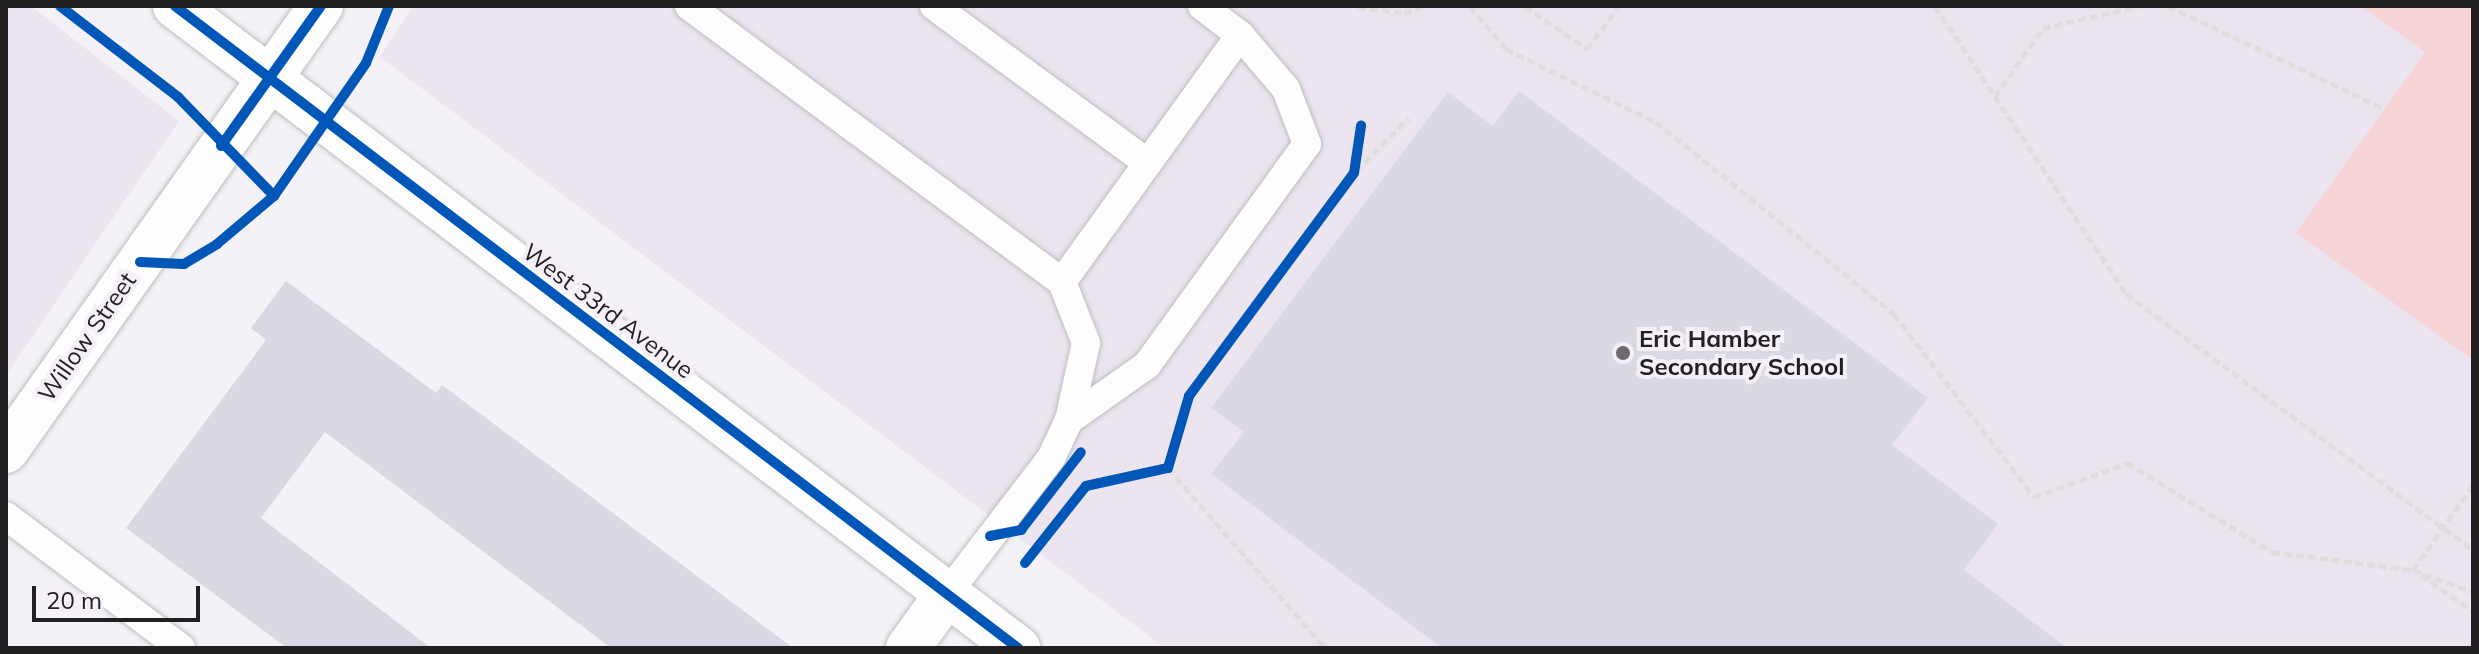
<!DOCTYPE html>
<html>
<head>
<meta charset="utf-8">
<style>
  body { margin:0 }
  #map { position:relative; width:2479px; height:654px; overflow:hidden; background:#f4f2f6; font-family:Mulish,sans-serif }
  div>[style] { position:absolute }
  .built>* { inset:0; background:#ece5ef }
  .green>* { inset:0; background:#f6d4d6 }
  .building>* { inset:0; background:#dad9e3 }
  .path>* { height:5px; margin-top:-2.5px; transform-origin:0; background:repeating-linear-gradient(90deg,#dedede 0 8px,transparent 0 12px) }
  .roads { filter:drop-shadow(0 0 2px #bfbdc0) drop-shadow(0 0 2px #bfbdc0) }
  .lane>* { height:28px; margin:-14px; padding:0 14px; transform-origin:14px; border-radius:14px; background:#fdfdfe }
  .street>* { height:44px; margin:-22px; padding:0 22px; transform-origin:22px; border-radius:22px; background:#fdfdfe }
  .secondary>* { height:44px; margin:-22px; padding:0 22px; transform-origin:22px; border-radius:22px; background:#fdfdfe }
  .cycleway>* { height:10px; margin:-5px; padding:0 5px; transform-origin:5px; border-radius:5px; background:#0057b8 }
  .dots>* { width:22px; height:22px; translate:-50% -50%; box-sizing:border-box; border:4px solid #f5f0f8; border-radius:50% }
  span { translate:-50% -50%; white-space:nowrap; text-align:center; line-height:1.15; -webkit-text-stroke:8px #f5f0f8; paint-order:stroke }
  .street-label { font-size:24px; color:#222023 }
  .poi-label { font-size:24px; color:#222023; font-weight:700 }
  .left { translate:0 -50%; text-align:left }
  .frame { position:absolute; inset:0; border:8px solid #222023; pointer-events:none }
  .scale { position:absolute; left:32px; top:586px; width:168px; height:36px; box-sizing:border-box; border:4px solid #222023; border-top:0; padding-left:10px; font-size:24px; line-height:28px; white-space:nowrap; color:#222023; -webkit-text-stroke:6px #f5f0f8; paint-order:stroke }
</style>
</head>
<body>
<div id="map">
  <div class="built">
    <i style="clip-path:polygon(6px 6px,31px 6px,179px 121px,6px 375px)"></i>
    <i style="clip-path:polygon(413px 6px,2473px 6px,2473px 648px,1165px 648px,380px 57px)"></i>
  </div>
  <div class="green">
    <i style="clip-path:polygon(2361px 6px,2473px 6px,2473px 360px,2296px 233px,2425px 52px)"></i>
  </div>
  <div class="building">
    <i style="clip-path:polygon(1519px 91px,1928px 398px,1892px 445px,1998px 524px,1964px 570px,2067px 648px,1442px 648px,1211px 474px,1244px 432px,1211px 408px,1448px 92px,1493px 126px)"></i>
    <i style="clip-path:polygon(286px 281px,436px 393px,442px 385px,793px 648px,611px 648px,325px 432px,261px 518px,431px 648px,287px 648px,126px 528px,266px 340px,251px 328px)"></i>
  </div>
  <div class="path">
    <i style="left:1470px;top:6px;width:56px;rotate:50.1deg"></i>
    <i style="left:1506px;top:49px;width:167px;rotate:26deg"></i>
    <i style="left:1656px;top:122px;width:306px;rotate:38.9deg"></i>
    <i style="left:1894px;top:314px;width:230px;rotate:52.6deg"></i>
    <i style="left:2034px;top:497px;width:99px;rotate:-20.1deg"></i>
    <i style="left:2127px;top:463px;width:170px;rotate:31.5deg"></i>
    <i style="left:2272px;top:552px;width:142px;rotate:7.3deg"></i>
    <i style="left:2413px;top:570px;width:64px;rotate:20.1deg"></i>
    <i style="left:1525px;top:6px;width:75px;rotate:34.7deg"></i>
    <i style="left:1587px;top:49px;width:54px;rotate:-53.3deg"></i>
    <i style="left:1935px;top:6px;width:346px;rotate:56.4deg"></i>
    <i style="left:2126px;top:294px;width:431px;rotate:36.4deg"></i>
    <i style="left:2168px;top:6px;width:240px;rotate:25.4deg"></i>
    <i style="left:1358px;top:7px;width:46px;rotate:7.4deg"></i>
    <i style="left:1404px;top:13px;width:22px;rotate:-18deg"></i>
    <i style="left:1995px;top:97px;width:84px;rotate:-55.2deg"></i>
    <i style="left:2043px;top:28px;width:99px;rotate:-12.8deg"></i>
    <i style="left:1356px;top:171px;width:75px;rotate:-45deg"></i>
    <i style="left:1168px;top:468px;width:239px;rotate:48.9deg"></i>
    <i style="left:1086px;top:486px;width:84px;rotate:-12.4deg"></i>
    <i style="left:1168px;top:468px;width:75px;rotate:-73.7deg"></i>
    <i style="left:1189px;top:396px;width:277px;rotate:-53.5deg"></i>
    <i style="left:1354px;top:173px;width:48px;rotate:-81.5deg"></i>
    <i style="left:2413px;top:570px;width:104px;rotate:-54.8deg"></i>
    <i style="left:2421px;top:575px;width:63px;rotate:34.7deg"></i>
  </div>
  <div class="roads">
    <div class="lane">
      <i style="left:689px;top:6px;width:464px;rotate:36.5deg"></i>
      <i style="left:1062px;top:282px;width:66px;rotate:68.5deg"></i>
      <i style="left:1086px;top:343px;width:79px;rotate:102.4deg"></i>
      <i style="left:1069px;top:420px;width:42px;rotate:115.3deg"></i>
      <i style="left:1051px;top:458px;width:171px;rotate:127.4deg"></i>
      <i style="left:934px;top:6px;width:265px;rotate:36.3deg"></i>
      <i style="left:1062px;top:282px;width:304px;rotate:-54.2deg"></i>
      <i style="left:1240px;top:35px;width:48px;rotate:-142.7deg"></i>
      <i style="left:1069px;top:420px;width:95px;rotate:-35.2deg"></i>
      <i style="left:1147px;top:365px;width:273px;rotate:-54.1deg"></i>
      <i style="left:1307px;top:144px;width:59px;rotate:-110.9deg"></i>
      <i style="left:1286px;top:89px;width:71px;rotate:-130.4deg"></i>
      <i style="left:6px;top:516px;width:219px;rotate:37deg"></i>
    </div>
    <div class="street">
      <i style="left:6px;top:451px;width:545px;rotate:-54.71deg"></i>
      <i style="left:908px;top:648px;width:67px;rotate:-54.2deg"></i>
    </div>
    <div class="secondary">
      <i style="left:175px;top:6px;width:1060px;rotate:37.29deg"></i>
    </div>
  </div>
  <div class="cycleway">
    <i style="left:60px;top:6px;width:149px;rotate:37.6deg"></i>
    <i style="left:178px;top:97px;width:138px;rotate:45.9deg"></i>
    <i style="left:175px;top:6px;width:1060px;rotate:37.29deg"></i>
    <i style="left:221px;top:146px;width:172px;rotate:-54.5deg"></i>
    <i style="left:140px;top:262px;width:44px;rotate:2.6deg"></i>
    <i style="left:184px;top:264px;width:39px;rotate:-31deg"></i>
    <i style="left:217px;top:244px;width:75px;rotate:-40.1deg"></i>
    <i style="left:274px;top:196px;width:162px;rotate:-55.3deg"></i>
    <i style="left:366px;top:63px;width:61px;rotate:-68deg"></i>
    <i style="left:990px;top:536px;width:32px;rotate:-11deg"></i>
    <i style="left:1021px;top:530px;width:98px;rotate:-52.4deg"></i>
    <i style="left:1025px;top:563px;width:98px;rotate:-51.6deg"></i>
    <i style="left:1086px;top:486px;width:84px;rotate:-12.4deg"></i>
    <i style="left:1168px;top:468px;width:75px;rotate:-73.7deg"></i>
    <i style="left:1189px;top:396px;width:277px;rotate:-53.5deg"></i>
    <i style="left:1354px;top:173px;width:48px;rotate:-81.5deg"></i>
  </div>
  <div class="dots">
    <i style="left:1623px;top:353px;background:#6c6a6d"></i>
  </div>
  <div class="street-label">
    <span style="left:608px;top:311px;rotate:37deg">West 33rd Avenue</span>
    <span style="left:87px;top:337px;rotate:-55deg">Willow Street</span>
  </div>
  <div class="poi-label">
    <span class="left" style="left:1639px;top:353px">Eric Hamber<br>Secondary School</span>
  </div>
  <div class="frame"></div>
  <div class="scale">20 m</div>
</div>
</body>
</html>
